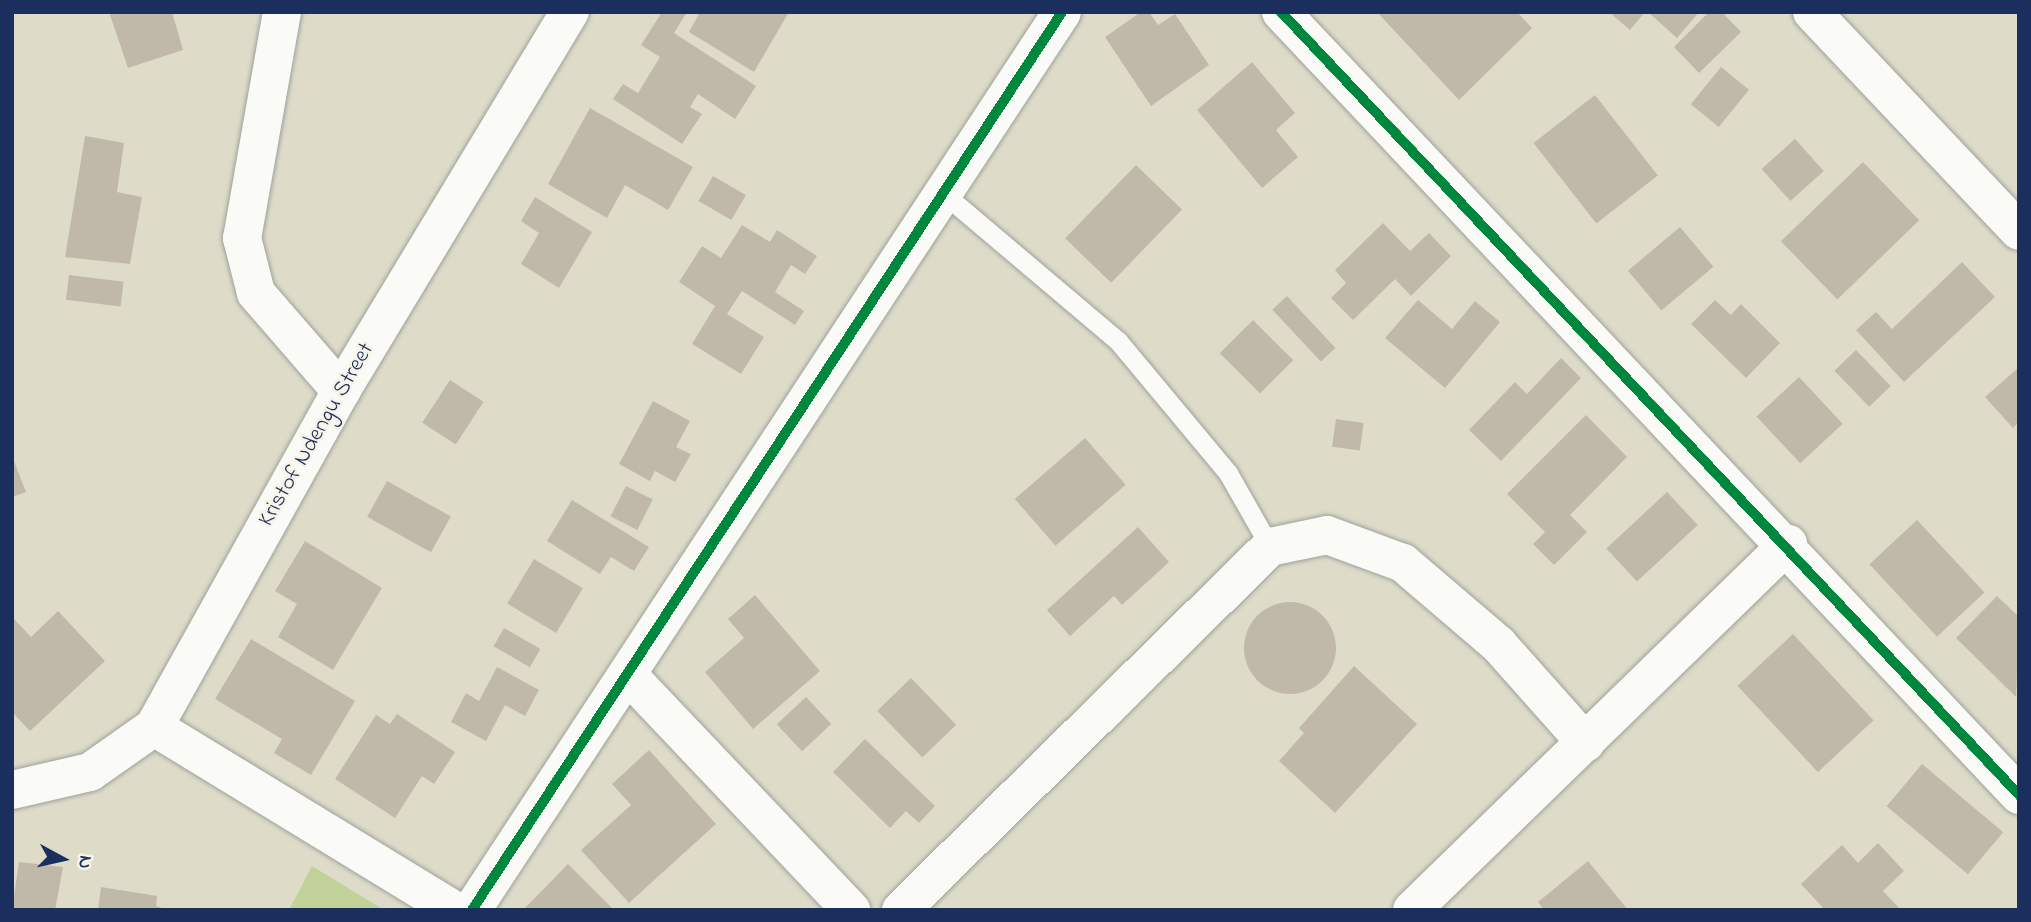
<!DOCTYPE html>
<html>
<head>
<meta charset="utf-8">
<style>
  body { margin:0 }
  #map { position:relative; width:2031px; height:922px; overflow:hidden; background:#dedcc9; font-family:"Indie Flower",sans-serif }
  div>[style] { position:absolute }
  .green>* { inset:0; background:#c2d198 }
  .building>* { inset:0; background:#c0b9a9; transform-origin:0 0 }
  .round { border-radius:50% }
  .roads { filter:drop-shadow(0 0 2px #9fa19b) drop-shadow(0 0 2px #9fa19b) }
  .lane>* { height:19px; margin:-9.5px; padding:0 9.5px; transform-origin:9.5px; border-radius:9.5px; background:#fafaf7 }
  .street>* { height:38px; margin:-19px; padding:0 19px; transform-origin:19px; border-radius:19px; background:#fafaf7 }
  .cycleway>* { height:10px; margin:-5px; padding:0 5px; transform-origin:5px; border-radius:5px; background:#00873e }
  span { translate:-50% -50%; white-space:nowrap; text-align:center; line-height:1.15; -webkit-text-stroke:5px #f7f3e8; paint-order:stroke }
  .street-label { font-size:23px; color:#1b2f5e }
  .frame { position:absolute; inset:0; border:14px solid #1b2f5e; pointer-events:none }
  .north { position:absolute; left:28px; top:824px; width:70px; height:70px; -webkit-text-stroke:5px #f7f3e8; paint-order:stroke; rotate:98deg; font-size:19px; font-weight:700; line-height:28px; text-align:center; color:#1b2f5e }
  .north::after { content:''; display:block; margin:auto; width:24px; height:32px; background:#1b2f5e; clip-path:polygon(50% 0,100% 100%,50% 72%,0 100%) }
</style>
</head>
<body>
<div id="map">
  <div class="green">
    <i style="clip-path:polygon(312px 866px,384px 910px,289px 910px)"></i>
  </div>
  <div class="building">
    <i style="clip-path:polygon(109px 12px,172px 12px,183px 50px,128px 68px)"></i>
    <i style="clip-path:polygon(662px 12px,687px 12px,674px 33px,756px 86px,735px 119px,698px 94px,690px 107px,702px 114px,682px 144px,613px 99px,623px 84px,638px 93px,660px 57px,641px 45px)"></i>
    <i style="clip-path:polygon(700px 12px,789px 12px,754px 72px,689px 32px)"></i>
    <i style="clip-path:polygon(1141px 12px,1149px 12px,1158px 25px,1175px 14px,1209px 65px,1151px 106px,1105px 37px)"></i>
    <i style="clip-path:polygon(1377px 12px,1517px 12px,1532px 28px,1459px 100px)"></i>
    <i style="clip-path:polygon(1609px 12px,1645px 12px,1630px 30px)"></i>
    <i style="clip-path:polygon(1648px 12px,1699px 12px,1677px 38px)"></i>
    <i style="clip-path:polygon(1709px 12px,1722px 12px,1741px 32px,1699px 73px,1674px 47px)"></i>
    <i style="clip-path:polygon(1252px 62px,1295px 113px,1276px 130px,1298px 157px,1262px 188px,1197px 110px)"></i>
    <i style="left:1721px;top:67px;width:36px;height:48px;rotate:39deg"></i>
    <i style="left:1595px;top:95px;width:102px;height:78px;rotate:52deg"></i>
    <i style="clip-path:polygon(590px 108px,693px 167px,668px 210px,625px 185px,607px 218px,548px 184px)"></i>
    <i style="clip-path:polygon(85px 136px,124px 143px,117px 192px,142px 197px,130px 264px,65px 257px)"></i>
    <i style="left:1795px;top:139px;width:43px;height:45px;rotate:48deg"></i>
    <i style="left:1863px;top:162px;width:81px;height:114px;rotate:46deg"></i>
    <i style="left:1136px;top:165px;width:64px;height:102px;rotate:44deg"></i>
    <i style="left:713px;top:176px;width:38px;height:29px;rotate:30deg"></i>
    <i style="clip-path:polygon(535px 197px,592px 232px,559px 288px,521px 264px,539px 233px,521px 221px)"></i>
    <i style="clip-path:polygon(1383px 223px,1410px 251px,1429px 233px,1451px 256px,1411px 296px,1395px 279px,1353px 320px,1331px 298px,1346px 283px,1335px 270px)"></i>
    <i style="clip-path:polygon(742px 225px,770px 242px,777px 230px,817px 256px,805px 274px,791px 265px,775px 292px,804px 311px,795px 325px,742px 291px,727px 314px,764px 337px,741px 374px,692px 344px,715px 306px,679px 282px,702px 246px,721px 258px)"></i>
    <i style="left:1680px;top:227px;width:52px;height:68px;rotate:50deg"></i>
    <i style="clip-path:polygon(1962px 262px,1995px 297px,1904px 382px,1856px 330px,1876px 312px,1892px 329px)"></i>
    <i style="left:69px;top:275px;width:55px;height:25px;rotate:7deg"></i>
    <i style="left:1287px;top:296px;width:71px;height:20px;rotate:47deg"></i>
    <i style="clip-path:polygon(1418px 300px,1452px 329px,1475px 301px,1500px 322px,1445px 388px,1385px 338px)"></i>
    <i style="clip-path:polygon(1715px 300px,1731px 315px,1741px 304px,1780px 343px,1746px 378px,1691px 324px)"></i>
    <i style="left:1253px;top:320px;width:57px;height:47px;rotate:45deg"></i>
    <i style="left:1856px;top:350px;width:50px;height:30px;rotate:46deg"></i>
    <i style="clip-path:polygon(1561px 358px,1581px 378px,1501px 461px,1469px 430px,1515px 382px,1527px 394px)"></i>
    <i style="clip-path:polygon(2018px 368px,2019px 422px,2013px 428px,1985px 397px)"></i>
    <i style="left:1799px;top:377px;width:64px;height:58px;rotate:47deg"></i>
    <i style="left:450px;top:380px;width:40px;height:51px;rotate:33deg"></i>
    <i style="clip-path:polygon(653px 401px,690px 421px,676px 447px,691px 454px,675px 482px,655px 471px,650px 481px,619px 464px)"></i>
    <i style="clip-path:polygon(1586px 415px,1627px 457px,1570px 515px,1587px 532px,1554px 565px,1533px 544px,1545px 532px,1507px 494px)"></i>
    <i style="left:1336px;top:419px;width:28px;height:28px;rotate:8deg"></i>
    <i style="left:1085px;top:438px;width:62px;height:93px;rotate:49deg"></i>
    <i style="clip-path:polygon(12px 456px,26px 492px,12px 497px)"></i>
    <i style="left:387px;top:481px;width:73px;height:41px;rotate:29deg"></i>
    <i style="left:626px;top:486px;width:30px;height:34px;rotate:27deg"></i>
    <i style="left:1667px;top:492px;width:45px;height:83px;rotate:47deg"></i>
    <i style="clip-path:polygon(572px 500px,649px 547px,634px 571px,611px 557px,600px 574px,547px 541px)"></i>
    <i style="left:1917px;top:520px;width:99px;height:65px;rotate:47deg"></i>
    <i style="clip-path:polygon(1138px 527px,1169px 562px,1122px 605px,1114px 596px,1070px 636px,1047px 610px)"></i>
    <i style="clip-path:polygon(305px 541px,382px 588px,333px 670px,278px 637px,297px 604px,275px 591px)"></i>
    <i style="left:534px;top:559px;width:57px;height:52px;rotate:31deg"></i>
    <i style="clip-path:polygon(755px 595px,820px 671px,753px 729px,705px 672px,744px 638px,728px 619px)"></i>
    <i style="clip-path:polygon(1997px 596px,2019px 617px,2016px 697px,1956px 638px)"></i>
    <i class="round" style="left:1244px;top:602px;width:92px;height:92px"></i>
    <i style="clip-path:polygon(58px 611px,105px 661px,30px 731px,12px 712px,12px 617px,31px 637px)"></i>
    <i style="left:504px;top:628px;width:42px;height:21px;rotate:30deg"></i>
    <i style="left:1793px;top:634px;width:118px;height:76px;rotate:47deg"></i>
    <i style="clip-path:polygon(251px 639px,355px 701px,311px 775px,274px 753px,282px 739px,215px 699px)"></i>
    <i style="clip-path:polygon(1354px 666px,1417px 724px,1335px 813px,1279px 761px,1304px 733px,1299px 728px)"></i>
    <i style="clip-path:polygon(497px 667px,539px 690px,525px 716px,505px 705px,486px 741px,451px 722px,466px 693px,479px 701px)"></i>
    <i style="left:911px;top:678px;width:65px;height:47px;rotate:46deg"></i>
    <i style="left:806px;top:697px;width:37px;height:40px;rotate:47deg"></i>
    <i style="clip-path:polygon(397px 714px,455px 752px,434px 784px,422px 776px,395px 818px,335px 779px,376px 715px,390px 724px)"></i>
    <i style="clip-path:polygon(865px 739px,935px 806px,919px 823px,906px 811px,890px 828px,833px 772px)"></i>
    <i style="clip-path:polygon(649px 750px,716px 824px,629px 903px,581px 850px,631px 805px,612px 784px)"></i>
    <i style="left:1922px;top:764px;width:106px;height:55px;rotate:40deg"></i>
    <i style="clip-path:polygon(1878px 843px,1904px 871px,1883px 891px,1901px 910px,1825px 910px,1801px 884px,1842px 845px,1858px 863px)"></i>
    <i style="clip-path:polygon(1588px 861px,1628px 910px,1544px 910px,1538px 902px)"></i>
    <i style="clip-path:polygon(19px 862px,63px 867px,55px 910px,12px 910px)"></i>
    <i style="clip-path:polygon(568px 864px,614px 910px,523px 910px)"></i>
    <i style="clip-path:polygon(101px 887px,157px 896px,156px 906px,168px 910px,98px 910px)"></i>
  </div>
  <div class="roads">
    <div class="lane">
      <i style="left:944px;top:194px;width:228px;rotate:40.2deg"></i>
      <i style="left:1118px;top:341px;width:172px;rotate:50.2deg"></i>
      <i style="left:1228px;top:473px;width:85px;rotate:60.4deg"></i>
    </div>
    <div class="street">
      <i style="left:282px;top:12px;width:230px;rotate:100deg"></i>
      <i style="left:242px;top:238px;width:57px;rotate:75.7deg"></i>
      <i style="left:256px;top:293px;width:130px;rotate:49.1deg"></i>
      <i style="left:1281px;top:12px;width:1076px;rotate:46.69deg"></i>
      <i style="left:1812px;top:12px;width:301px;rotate:46.6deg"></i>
      <i style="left:629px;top:676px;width:323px;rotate:46.5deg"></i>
      <i style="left:154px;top:727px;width:351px;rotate:31.4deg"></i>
      <i style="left:12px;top:790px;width:80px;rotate:-13deg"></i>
      <i style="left:90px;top:772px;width:78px;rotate:-35.1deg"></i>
      <i style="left:154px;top:727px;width:385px;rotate:-60.9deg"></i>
      <i style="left:341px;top:391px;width:443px;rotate:-58.9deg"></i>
      <i style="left:472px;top:910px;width:1074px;rotate:-56.69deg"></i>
      <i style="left:901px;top:910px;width:518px;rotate:-44.53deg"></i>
      <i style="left:1270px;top:547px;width:58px;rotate:-11.9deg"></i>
      <i style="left:1327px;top:535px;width:81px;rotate:20.2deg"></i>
      <i style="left:1403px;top:563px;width:125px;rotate:40.5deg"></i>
      <i style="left:1498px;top:644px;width:132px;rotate:48.4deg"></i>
      <i style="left:1412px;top:910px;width:525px;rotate:-44.23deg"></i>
    </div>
  </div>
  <div class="cycleway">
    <i style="left:1281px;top:12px;width:1076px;rotate:46.69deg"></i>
    <i style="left:472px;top:910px;width:1074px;rotate:-56.69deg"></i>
  </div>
  <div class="street-label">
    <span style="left:317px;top:435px;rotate:-60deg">Kristof Ndengu Street</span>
  </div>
  <div class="frame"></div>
  <div class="north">N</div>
</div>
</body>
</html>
